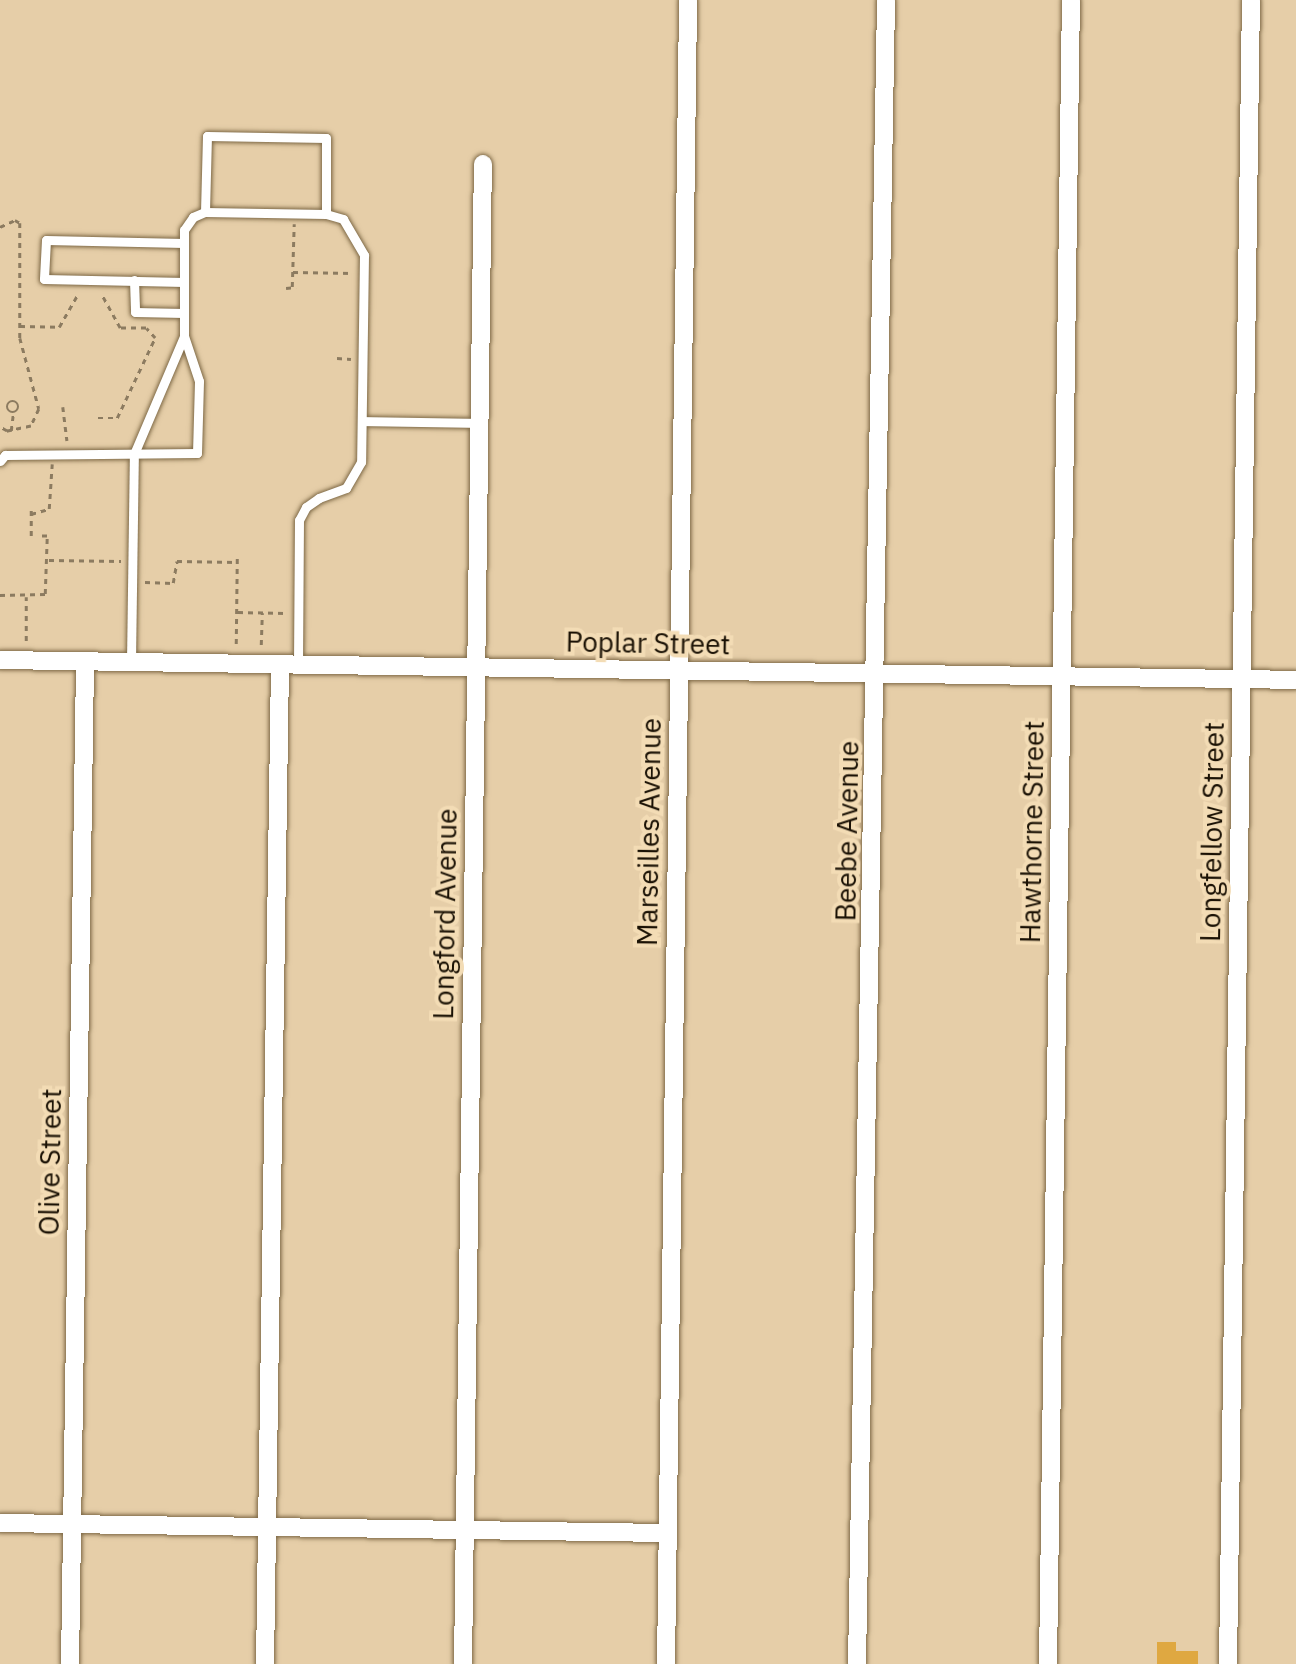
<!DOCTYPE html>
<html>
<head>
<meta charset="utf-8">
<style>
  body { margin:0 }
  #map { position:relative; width:1296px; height:1664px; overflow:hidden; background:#e6cea8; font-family:"IBM Plex Sans",sans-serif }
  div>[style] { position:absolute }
  .building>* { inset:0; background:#dfa841 }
  .path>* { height:2.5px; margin-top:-1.25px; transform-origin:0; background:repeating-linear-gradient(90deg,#8c7b60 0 5px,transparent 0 10px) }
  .path>.ring { margin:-1.25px; padding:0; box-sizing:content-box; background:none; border:2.5px solid #8c7b60; border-radius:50% }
  .roads { filter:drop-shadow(0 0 2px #7e6946) drop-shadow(0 0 2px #7e6946) }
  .lane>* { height:9px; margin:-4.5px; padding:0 4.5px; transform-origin:4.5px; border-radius:4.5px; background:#fff }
  .street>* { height:18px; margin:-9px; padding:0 9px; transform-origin:9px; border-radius:9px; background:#fff }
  span { translate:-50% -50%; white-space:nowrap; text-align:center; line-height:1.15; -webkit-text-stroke:8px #f3dcb5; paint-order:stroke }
  .street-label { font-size:28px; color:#1a1104 }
</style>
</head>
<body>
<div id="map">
  <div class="building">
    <i style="clip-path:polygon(1157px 1642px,1176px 1642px,1176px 1651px,1198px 1651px,1198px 1664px,1157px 1664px)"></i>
  </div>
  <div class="path">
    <i style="left:0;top:227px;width:17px;rotate:-25deg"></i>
    <i style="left:15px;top:220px;width:6px;rotate:31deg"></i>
    <i style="left:20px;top:223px;width:115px;rotate:90deg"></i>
    <i style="left:20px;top:338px;width:73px;rotate:75deg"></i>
    <i style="left:39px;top:409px;width:19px;rotate:115deg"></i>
    <i style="left:31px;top:426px;width:25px;rotate:168deg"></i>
    <i style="left:7px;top:431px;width:8px;rotate:-150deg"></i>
    <i style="left:293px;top:272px;width:60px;rotate:1deg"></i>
    <i style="left:292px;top:287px;width:63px;rotate:-88.2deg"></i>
    <i style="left:286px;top:288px;width:10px;rotate:-6deg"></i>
    <i style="left:20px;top:326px;width:39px;rotate:1deg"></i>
    <i style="left:59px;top:327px;width:39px;rotate:-60deg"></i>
    <i style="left:337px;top:358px;width:14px;rotate:4deg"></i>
    <i class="ring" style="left:7px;top:401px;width:9.5px;height:9.5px"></i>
    <i style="left:63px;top:407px;width:34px;rotate:83deg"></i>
    <i style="left:98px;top:418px;width:19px"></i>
    <i style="left:117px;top:418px;width:89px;rotate:-64.6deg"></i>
    <i style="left:155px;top:338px;width:13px;rotate:-132deg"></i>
    <i style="left:146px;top:328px;width:26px;rotate:180deg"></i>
    <i style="left:120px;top:328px;width:39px;rotate:-119deg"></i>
    <i style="left:11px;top:431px;width:16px;rotate:-83deg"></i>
    <i style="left:31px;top:514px;width:19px;rotate:-16deg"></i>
    <i style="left:49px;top:509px;width:45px;rotate:-86.2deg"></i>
    <i style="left:31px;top:536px;width:30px;rotate:-90deg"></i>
    <i style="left:49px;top:560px;width:72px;rotate:0.8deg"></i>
    <i style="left:145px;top:582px;width:28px;rotate:2deg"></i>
    <i style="left:173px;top:583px;width:22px;rotate:-80deg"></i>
    <i style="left:177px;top:561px;width:60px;rotate:1deg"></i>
    <i style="left:0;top:595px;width:45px;rotate:-1.3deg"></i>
    <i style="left:45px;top:594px;width:58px;rotate:-88deg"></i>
    <i style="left:47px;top:536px;width:7px;rotate:180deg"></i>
    <i style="left:238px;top:612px;width:47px;rotate:1.2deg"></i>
    <i style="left:26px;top:641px;width:44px;rotate:-90deg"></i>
    <i style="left:236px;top:644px;width:88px;rotate:-89.3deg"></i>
    <i style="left:261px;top:645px;width:32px;rotate:-88deg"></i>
  </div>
  <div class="roads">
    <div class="lane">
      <i style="left:205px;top:212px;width:76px;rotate:-88.5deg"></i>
      <i style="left:207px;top:136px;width:119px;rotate:1deg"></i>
      <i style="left:326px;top:138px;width:76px;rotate:90deg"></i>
      <i style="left:184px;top:243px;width:138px;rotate:-178.8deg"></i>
      <i style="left:46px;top:240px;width:39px;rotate:93deg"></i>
      <i style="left:44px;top:279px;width:140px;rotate:1.2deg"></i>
      <i style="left:134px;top:280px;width:32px;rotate:88deg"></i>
      <i style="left:135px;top:312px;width:49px;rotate:1.2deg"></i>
      <i style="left:362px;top:421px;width:117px;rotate:1deg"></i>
      <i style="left:0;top:461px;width:8px;rotate:-50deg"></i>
      <i style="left:5px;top:455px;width:192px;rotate:-0.6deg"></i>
      <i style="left:197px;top:453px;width:72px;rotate:-88.4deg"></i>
      <i style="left:199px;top:381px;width:47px;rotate:-108.4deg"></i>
      <i style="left:131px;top:661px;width:207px;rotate:-89.2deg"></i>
      <i style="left:134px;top:454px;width:128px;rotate:-67deg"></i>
      <i style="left:184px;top:336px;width:106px;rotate:-90deg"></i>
      <i style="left:184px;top:230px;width:16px;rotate:-55deg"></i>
      <i style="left:193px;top:217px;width:13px;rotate:-23deg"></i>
      <i style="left:205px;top:212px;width:121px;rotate:0.9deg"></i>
      <i style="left:326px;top:214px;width:18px;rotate:16deg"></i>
      <i style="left:343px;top:219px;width:42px;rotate:59.7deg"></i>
      <i style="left:364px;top:255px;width:207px;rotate:90.8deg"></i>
      <i style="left:361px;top:462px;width:30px;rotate:120deg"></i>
      <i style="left:346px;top:488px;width:29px;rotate:160deg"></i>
      <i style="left:319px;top:498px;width:16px;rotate:145deg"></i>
      <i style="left:306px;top:507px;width:15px;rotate:118deg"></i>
      <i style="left:299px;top:520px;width:145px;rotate:90.4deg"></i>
    </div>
    <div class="street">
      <i style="left:0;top:660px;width:1296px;rotate:0.88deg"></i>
      <i style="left:0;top:1523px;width:668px;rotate:0.86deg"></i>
      <i style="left:70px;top:1664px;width:1003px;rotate:-89.14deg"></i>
      <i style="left:265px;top:1664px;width:999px;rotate:-89.14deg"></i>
      <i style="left:463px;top:1664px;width:1500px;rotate:-89.24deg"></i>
      <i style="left:666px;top:1664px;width:1664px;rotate:-89.24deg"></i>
      <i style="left:857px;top:1664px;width:1664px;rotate:-89deg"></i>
      <i style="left:1048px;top:1664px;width:1664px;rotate:-89.21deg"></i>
      <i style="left:1228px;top:1664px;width:1664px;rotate:-89.21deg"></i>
    </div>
  </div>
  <div class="street-label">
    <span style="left:648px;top:643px;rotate:1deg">Poplar Street</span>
    <span style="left:847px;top:831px;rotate:-89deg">Beebe Avenue</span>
    <span style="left:649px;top:832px;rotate:-89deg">Marseilles Avenue</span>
    <span style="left:1032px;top:832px;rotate:-89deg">Hawthorne Street</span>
    <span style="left:1212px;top:832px;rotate:-89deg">Longfellow Street</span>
    <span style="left:445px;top:914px;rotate:-89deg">Longford Avenue</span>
    <span style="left:50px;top:1162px;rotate:-89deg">Olive Street</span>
  </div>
</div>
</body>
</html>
